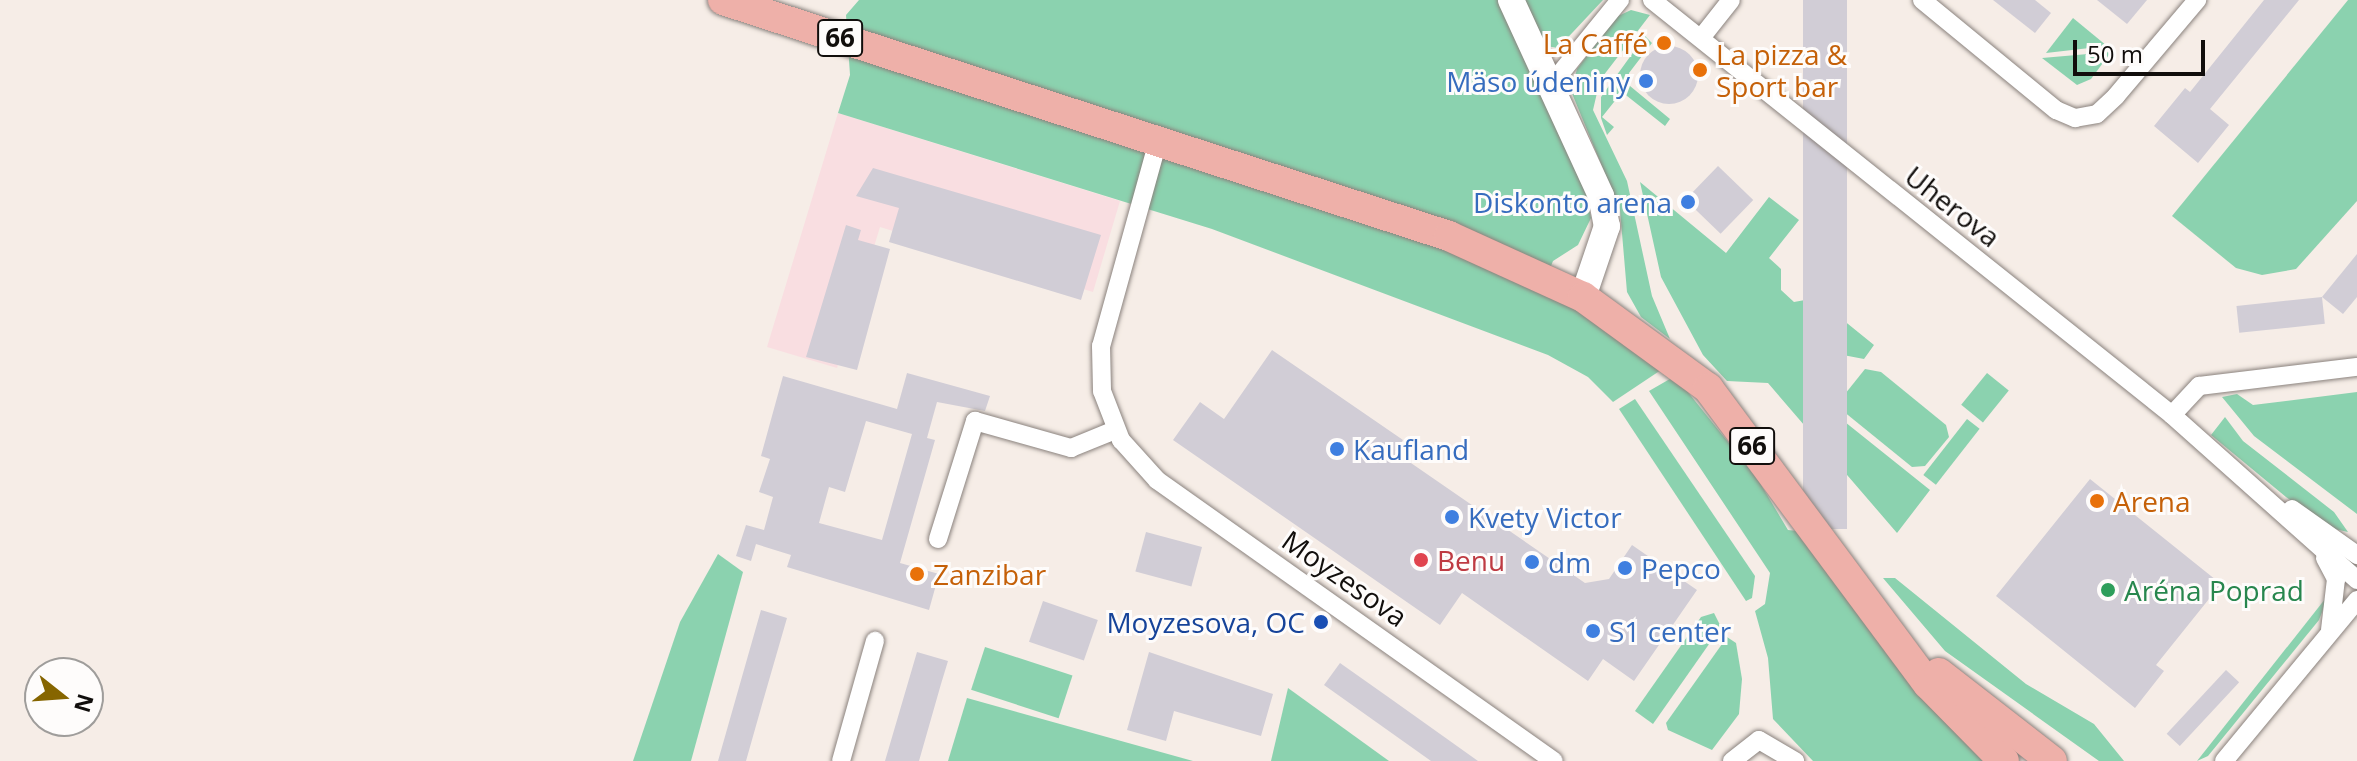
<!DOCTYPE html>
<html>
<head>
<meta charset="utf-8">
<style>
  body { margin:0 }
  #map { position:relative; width:2357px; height:761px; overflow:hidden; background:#f6ede7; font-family:"Open Sans",sans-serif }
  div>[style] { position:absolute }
  .industrial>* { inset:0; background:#f9dee1 }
  .green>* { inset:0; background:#8bd2af; transform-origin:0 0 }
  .building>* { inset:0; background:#d1cdd6; transform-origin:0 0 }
  .round { border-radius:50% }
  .roads { filter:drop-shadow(0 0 2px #8a827d) drop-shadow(0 0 2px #8a827d) }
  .street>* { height:18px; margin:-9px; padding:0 9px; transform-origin:9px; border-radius:9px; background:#fff }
  .secondary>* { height:26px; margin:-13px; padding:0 13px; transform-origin:13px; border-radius:13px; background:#fff }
  .primary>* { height:30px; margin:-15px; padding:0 15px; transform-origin:15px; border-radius:15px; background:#eeb0a9 }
  .dots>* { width:22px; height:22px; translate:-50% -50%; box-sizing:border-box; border:4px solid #fefcfb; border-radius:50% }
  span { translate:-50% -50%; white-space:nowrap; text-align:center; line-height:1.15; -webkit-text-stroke:6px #fefcfb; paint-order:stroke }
  .shield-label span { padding:2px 6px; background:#fefcfb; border:2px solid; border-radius:6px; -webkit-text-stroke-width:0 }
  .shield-label { font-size:26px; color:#110e0c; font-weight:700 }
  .food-label { font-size:28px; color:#c56008 }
  .right { translate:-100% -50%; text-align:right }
  .left { translate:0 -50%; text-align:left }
  .shop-label { font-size:28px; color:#366cbe }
  .street-label { font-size:28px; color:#110e0c }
  .health-label { font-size:28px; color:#be3a42 }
  .leisure-label { font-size:28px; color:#27864d }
  .transit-label { font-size:28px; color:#164399 }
  .north { position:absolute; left:24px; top:657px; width:80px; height:80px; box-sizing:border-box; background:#fefcfb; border:2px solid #9f9d9b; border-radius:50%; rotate:107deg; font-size:22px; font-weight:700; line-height:32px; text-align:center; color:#110e0c }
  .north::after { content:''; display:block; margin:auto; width:28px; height:36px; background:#866500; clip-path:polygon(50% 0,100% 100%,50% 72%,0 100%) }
  .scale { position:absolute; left:2073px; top:40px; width:132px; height:36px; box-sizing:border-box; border:4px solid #110e0c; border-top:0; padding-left:10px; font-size:24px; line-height:28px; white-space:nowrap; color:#110e0c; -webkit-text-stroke:6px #fefcfb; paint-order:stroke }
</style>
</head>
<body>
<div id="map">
  <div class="industrial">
    <i style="clip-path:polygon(838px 113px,1120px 201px,1093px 292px,880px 227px,837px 368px,767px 347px)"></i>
  </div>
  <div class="green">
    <i style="clip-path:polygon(859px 0,1505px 0,1582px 174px,1591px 218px,1578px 245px,1553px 261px,1542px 288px,1631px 343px,1661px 370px,1613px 402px,1588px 377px,1548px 355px,1212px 229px,838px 113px,850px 75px,846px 15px)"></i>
    <i style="clip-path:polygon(1525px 0,1603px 0,1558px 48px,1546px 46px)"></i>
    <i style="clip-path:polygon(2348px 0,2357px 0,2357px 201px,2296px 269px,2262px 275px,2236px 268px,2172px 216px)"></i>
    <i style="clip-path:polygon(1631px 10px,1650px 15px,1600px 80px,1593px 110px,1627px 181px,1652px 296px,1670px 339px,1641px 317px,1627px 292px,1620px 210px,1571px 91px,1577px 69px,1616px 17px)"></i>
    <i style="clip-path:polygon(2073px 18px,2107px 46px,2046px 53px)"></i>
    <i style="clip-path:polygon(1645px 36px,1652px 43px,1629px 73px,1630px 86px,1670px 119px,1665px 126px,1622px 92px,1602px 117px,1614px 127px,1607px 135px,1601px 118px,1601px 97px)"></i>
    <i style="clip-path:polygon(2111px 52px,2091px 79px,2077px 85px,2042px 58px)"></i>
    <i style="clip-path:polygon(1640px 182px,1726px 253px,1769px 197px,1799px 220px,1769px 258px,1781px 269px,1781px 290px,1794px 302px,1816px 298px,1874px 345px,1864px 359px,1843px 355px,1827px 367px,1825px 406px,1930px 490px,1897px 533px,1768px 383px,1727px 381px,1703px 355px,1661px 277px)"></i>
    <i style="clip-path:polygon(1865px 369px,1881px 372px,1946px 425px,1949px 437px,1925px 466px,1912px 467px,1843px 411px,1841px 399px)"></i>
    <i style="left:1987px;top:373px;width:28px;height:41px;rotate:39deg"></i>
    <i style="clip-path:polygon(1675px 376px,1757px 478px,1788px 530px,1797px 531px,1989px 761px,1813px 761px,1773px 719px,1768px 658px,1755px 611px,1765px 604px,1770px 573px,1649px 391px)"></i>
    <i style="clip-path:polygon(2357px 392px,2357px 514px,2254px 436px,2222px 397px,2237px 394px,2253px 405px)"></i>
    <i style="clip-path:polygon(1635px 399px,1755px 576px,1752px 598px,1746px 601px,1619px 409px)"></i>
    <i style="clip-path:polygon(2225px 417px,2243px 441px,2334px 512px,2348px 532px,2330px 528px,2286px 497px,2211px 435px)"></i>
    <i style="left:1967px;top:419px;width:16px;height:71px;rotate:38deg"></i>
    <i style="clip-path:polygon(718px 554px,743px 572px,691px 761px,633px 761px,680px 622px)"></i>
    <i style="clip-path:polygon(1883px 578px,1895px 578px,2026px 684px,2094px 724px,2124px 761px,2099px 761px,1945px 651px)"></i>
    <i style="clip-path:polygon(2329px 594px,2319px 620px,2208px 756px,2197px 761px)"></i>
    <i style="clip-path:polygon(1714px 613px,1721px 627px,1653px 724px,1635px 711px,1701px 617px)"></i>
    <i style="clip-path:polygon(1727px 637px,1736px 643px,1742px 679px,1739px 714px,1712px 750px,1668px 730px,1666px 723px)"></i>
    <i style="left:985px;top:647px;width:92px;height:45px;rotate:18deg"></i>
    <i style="clip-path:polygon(1288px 688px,1389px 761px,1271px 761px)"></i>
    <i style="clip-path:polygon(967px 698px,1193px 761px,948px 761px)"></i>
  </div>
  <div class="building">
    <i style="left:1803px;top:0;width:44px;height:529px"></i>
    <i style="clip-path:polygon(1993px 0,2035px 0,2051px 13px,2035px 33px)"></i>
    <i style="clip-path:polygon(2097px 0,2147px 0,2127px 24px)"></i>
    <i style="clip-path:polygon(2264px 0,2299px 0,2210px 109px,2229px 125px,2198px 163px,2154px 126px,2185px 88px,2190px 92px)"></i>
    <i class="round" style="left:1640px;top:46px;width:58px;height:58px"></i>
    <i style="left:1718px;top:166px;width:49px;height:47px;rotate:44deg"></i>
    <i style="clip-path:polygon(873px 168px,1101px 235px,1081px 300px,889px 242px,899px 208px,856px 196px)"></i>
    <i style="clip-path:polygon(846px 225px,861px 230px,858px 240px,890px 249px,857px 370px,806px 357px)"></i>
    <i style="clip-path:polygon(2357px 254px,2357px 297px,2343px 314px,2322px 297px)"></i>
    <i style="left:2322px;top:297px;width:27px;height:86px;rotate:84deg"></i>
    <i style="clip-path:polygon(1272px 350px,1403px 440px,1395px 452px,1585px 583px,1609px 579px,1632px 545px,1697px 590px,1634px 681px,1603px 659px,1588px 681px,1462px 593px,1440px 625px,1173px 440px,1200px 402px,1224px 419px)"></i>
    <i style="clip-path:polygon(evenodd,907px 373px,990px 396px,985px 411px,937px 402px,927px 438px,935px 440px,900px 563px,939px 574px,929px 610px,787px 567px,791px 555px,756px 544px,751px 561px,736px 556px,746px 525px,764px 530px,773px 497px,759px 492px,770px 459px,761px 456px,783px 376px,897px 409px,907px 373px,866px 421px,912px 434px,882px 540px,819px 523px,829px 487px,845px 492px,866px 421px)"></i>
    <i style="clip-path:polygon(2090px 479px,2221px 584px,2156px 665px,2164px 671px,2135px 708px,1996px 596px)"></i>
    <i style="left:1146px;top:532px;width:58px;height:41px;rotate:15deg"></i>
    <i style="left:1043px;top:601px;width:58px;height:43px;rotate:19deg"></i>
    <i style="clip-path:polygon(761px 610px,787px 618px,763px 701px,746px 761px,718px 761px)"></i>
    <i style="clip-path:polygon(917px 652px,948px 661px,941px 684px,919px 761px,885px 761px)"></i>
    <i style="clip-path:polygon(1149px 652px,1273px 694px,1261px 736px,1174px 711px,1166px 741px,1127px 730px)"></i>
    <i style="clip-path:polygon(1340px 663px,1391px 699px,1478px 761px,1431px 761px,1324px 685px)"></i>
    <i style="left:2226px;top:670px;width:18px;height:87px;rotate:43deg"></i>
  </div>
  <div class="roads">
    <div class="street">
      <i style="left:1652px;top:0;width:665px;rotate:38.59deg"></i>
      <i style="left:2172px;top:415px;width:248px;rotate:41.7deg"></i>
      <i style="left:1922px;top:0;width:173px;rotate:39.4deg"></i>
      <i style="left:2056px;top:110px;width:21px;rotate:23deg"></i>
      <i style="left:2075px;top:118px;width:22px;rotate:-10deg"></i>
      <i style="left:2097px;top:114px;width:26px;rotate:-43deg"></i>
      <i style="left:2116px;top:96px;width:126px;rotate:-49.8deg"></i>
      <i style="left:1701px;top:38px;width:48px;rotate:-51.7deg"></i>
      <i style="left:1550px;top:86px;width:111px;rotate:-50.9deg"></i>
      <i style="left:1158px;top:141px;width:213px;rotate:105.5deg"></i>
      <i style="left:1101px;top:346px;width:45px;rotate:88.7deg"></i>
      <i style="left:1102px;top:391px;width:53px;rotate:68.8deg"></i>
      <i style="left:1121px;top:440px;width:54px;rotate:48deg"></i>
      <i style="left:1157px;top:480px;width:486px;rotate:35.3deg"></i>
      <i style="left:2172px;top:415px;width:40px;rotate:-47deg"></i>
      <i style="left:2199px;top:386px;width:159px;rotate:-6.9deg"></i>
      <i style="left:2292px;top:509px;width:80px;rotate:35.3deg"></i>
      <i style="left:938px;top:539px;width:124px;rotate:-72.6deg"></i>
      <i style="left:975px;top:421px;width:100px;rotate:15.7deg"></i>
      <i style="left:1071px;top:448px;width:48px;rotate:-22.2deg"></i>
      <i style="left:2325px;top:558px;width:24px;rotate:62deg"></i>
      <i style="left:2336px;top:579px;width:51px;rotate:96.7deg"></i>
      <i style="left:841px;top:761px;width:125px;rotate:-74.2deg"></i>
      <i style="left:1732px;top:761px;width:34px;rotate:-38deg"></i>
      <i style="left:1759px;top:740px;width:42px;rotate:30.3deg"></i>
      <i style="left:2224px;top:761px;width:209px;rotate:-50.4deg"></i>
    </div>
    <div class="secondary">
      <i style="left:1511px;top:0;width:216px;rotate:65.3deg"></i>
      <i style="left:1601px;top:196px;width:31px;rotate:79deg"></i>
      <i style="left:1607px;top:226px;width:75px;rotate:108.7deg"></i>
    </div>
    <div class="primary">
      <i style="left:723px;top:0;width:763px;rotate:18.01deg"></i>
      <i style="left:1449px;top:236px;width:147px;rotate:24.5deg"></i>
      <i style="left:1583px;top:297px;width:155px;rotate:36.1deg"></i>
      <i style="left:1708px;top:388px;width:369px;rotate:53.4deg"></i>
      <i style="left:1928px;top:684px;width:108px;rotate:45.4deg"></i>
      <i style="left:1939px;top:673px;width:143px;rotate:37.9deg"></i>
    </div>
  </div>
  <div class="dots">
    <i style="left:1664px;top:43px;background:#e8710a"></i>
    <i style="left:1700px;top:70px;background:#e8710a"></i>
    <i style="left:1646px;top:81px;background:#3f7fe0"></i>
    <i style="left:1688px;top:202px;background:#3f7fe0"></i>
    <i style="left:1337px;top:449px;background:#3f7fe0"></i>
    <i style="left:2097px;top:501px;background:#e8710a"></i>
    <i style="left:1452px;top:517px;background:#3f7fe0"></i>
    <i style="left:1421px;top:560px;background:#e0444e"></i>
    <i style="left:1532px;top:562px;background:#3f7fe0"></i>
    <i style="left:1625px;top:568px;background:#3f7fe0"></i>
    <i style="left:917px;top:574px;background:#e8710a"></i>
    <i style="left:2108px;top:590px;background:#2e9e5b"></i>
    <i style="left:1321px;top:622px;background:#1a4fb4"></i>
    <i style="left:1593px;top:631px;background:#3f7fe0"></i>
  </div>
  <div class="shield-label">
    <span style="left:840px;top:38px">66</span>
    <span style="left:1752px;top:446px">66</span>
  </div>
  <div class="food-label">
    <span class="right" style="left:1648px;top:43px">La Caffé</span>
    <span class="left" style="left:1716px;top:70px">La pizza &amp;<br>Sport bar</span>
    <span class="left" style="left:2113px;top:501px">Arena</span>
    <span class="left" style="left:933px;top:574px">Zanzibar</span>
  </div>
  <div class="shop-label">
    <span class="right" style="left:1630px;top:81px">Mäso údeniny</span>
    <span class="right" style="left:1672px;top:202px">Diskonto arena</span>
    <span class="left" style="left:1353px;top:449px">Kaufland</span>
    <span class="left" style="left:1468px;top:517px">Kvety Victor</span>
    <span class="left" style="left:1548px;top:562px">dm</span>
    <span class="left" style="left:1641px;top:568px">Pepco</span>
    <span class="left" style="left:1609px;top:631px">S1 center</span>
  </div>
  <div class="street-label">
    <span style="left:1953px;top:206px;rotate:38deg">Uherova</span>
    <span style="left:1345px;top:578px;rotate:35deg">Moyzesova</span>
  </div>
  <div class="health-label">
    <span class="left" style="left:1437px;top:560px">Benu</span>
  </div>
  <div class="leisure-label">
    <span class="left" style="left:2124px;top:590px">Aréna Poprad</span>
  </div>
  <div class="transit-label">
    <span class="right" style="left:1305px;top:622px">Moyzesova, OC</span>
  </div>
  <div class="north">N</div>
  <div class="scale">50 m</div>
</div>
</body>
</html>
